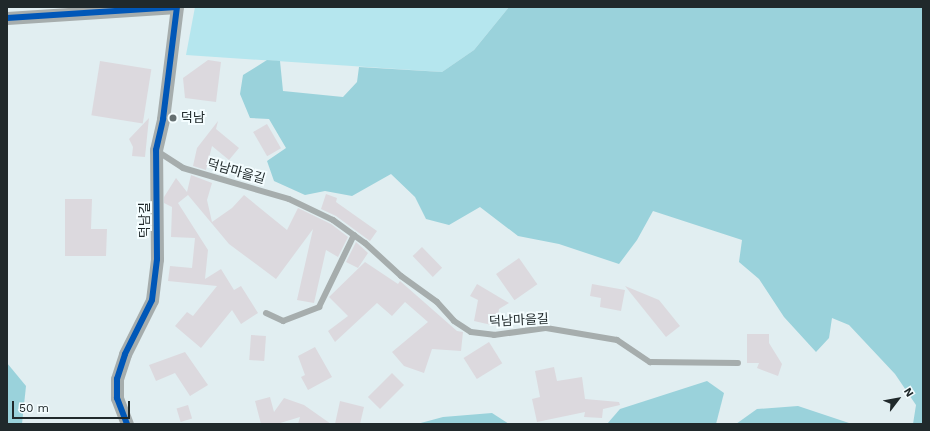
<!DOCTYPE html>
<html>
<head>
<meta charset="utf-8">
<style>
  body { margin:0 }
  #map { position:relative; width:930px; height:431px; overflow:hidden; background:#e1eef1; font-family:"Work Sans","Noto Sans KR",sans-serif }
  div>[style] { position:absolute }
  .green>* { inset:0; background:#b5e6ee }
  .forest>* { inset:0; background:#9ad2db }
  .building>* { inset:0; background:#dcd9de; transform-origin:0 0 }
  .lane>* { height:6px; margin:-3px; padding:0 3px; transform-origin:3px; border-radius:3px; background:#a6adad }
  .street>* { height:13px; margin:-6.5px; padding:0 6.5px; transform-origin:6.5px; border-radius:6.5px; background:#a6adad }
  .cycleway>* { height:6px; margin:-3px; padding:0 3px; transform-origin:3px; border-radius:3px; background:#0057b8 }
  .dots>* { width:11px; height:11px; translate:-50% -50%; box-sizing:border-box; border:2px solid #f4fdff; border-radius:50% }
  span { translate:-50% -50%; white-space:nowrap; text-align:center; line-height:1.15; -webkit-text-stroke:4px #f4fdff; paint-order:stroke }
  .poi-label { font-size:13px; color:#20292b }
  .left { translate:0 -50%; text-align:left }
  .street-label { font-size:13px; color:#20292b }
  .frame { position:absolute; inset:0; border:8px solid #20292b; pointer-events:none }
  .north { position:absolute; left:878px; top:379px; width:40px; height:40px; -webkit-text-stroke:3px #f4fdff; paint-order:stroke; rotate:58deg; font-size:11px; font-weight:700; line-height:16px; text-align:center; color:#20292b }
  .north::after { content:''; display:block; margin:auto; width:14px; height:18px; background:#20292b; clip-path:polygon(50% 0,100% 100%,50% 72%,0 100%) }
  .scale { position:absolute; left:12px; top:401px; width:118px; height:18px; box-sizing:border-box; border:2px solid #20292b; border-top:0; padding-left:5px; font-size:12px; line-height:14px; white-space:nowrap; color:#20292b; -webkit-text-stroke:3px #f4fdff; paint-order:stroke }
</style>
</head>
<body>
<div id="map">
  <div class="green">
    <i style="clip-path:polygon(195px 7px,509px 7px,474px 50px,442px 72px,186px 55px)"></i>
  </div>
  <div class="forest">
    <i style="clip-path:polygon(509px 7px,923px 7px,923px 424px,913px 424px,916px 405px,895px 374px,849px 325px,832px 318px,829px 338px,816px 352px,784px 317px,759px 279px,739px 262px,742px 240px,653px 211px,637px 240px,619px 264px,559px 244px,518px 236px,480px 207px,449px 225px,426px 219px,415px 197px,391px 174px,352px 196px,325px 191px,305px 195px,274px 181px,267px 161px,286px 148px,269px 119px,250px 118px,240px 94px,243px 75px,267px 60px,280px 61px,283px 91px,343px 97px,357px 82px,359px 67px,442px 72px,474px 50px)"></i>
    <i style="clip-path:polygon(7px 363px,26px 386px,22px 424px,7px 424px)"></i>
    <i style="clip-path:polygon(707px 381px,724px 393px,716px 424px,607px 424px,620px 409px)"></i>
    <i style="clip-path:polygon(798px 406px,852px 424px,736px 424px,757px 409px)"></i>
    <i style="clip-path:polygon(492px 413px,509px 424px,417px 424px,443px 417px)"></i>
  </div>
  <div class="building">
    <i style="clip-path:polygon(208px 60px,221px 62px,216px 102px,185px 98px,183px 78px)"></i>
    <i style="left:100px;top:61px;width:52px;height:55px;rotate:9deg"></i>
    <i style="clip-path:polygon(149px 118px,145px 157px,132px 156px,133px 147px,129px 139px)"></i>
    <i style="clip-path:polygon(218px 121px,216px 129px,239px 148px,229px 160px,212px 146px,206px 170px,193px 166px,197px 148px)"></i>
    <i style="left:267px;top:124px;width:28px;height:16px;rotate:60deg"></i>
    <i style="clip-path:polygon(191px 175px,212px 183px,207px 200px,212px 222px,232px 208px,244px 195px,287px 230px,298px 208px,331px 224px,348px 237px,338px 257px,326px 250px,314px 303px,297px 300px,313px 229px,276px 279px,229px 244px,188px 195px,178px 203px,208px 250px,205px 279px,221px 269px,234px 290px,241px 286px,258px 313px,241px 324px,232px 310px,201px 348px,175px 326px,187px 312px,193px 316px,217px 286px,168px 281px,170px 266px,192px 268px,195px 238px,171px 237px,172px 207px,164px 203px,164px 197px,176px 178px,187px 192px)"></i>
    <i style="clip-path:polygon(326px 194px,337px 198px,336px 202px,377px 231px,370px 241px,336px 216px,321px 209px)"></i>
    <i style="clip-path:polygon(65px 199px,92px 199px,91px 229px,107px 229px,106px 256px,65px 256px)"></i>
    <i style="clip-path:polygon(356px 242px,368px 253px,358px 268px,346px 262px)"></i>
    <i style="left:422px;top:247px;width:29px;height:13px;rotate:46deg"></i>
    <i style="left:519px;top:258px;width:32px;height:28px;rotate:55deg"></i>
    <i style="clip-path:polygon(365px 262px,398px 284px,400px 281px,457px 331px,463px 332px,461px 351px,432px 349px,424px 373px,404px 366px,392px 352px,428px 322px,405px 302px,392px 316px,377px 303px,335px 342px,328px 331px,348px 316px,329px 297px)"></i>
    <i style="clip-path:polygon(477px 284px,509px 303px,499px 309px,496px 326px,474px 321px,478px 300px,470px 296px)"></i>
    <i style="clip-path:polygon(592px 284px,625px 290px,621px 311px,600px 307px,601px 298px,590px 296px)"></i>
    <i style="clip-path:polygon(625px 286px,659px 300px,680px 326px,666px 337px)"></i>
    <i style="clip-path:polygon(747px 334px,769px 334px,769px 343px,782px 364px,778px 376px,757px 368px,759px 363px,747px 363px)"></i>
    <i style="left:251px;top:335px;width:15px;height:25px;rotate:4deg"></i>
    <i style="left:489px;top:342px;width:25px;height:30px;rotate:58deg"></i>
    <i style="clip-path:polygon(315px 347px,332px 377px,308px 390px,301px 377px,305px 375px,298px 356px)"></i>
    <i style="clip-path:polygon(185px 352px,208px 385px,190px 396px,175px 373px,156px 381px,149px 365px)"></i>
    <i style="clip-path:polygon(554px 367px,557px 381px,582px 377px,585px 399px,619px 402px,620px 405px,603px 409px,602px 418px,584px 417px,585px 412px,537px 422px,532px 399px,540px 397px,535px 371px)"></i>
    <i style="left:392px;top:373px;width:17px;height:34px;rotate:45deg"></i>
    <i style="clip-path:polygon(270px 397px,274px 412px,284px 398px,304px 405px,331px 424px,298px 424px,300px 417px,277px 424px,261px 424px,255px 401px)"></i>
    <i style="clip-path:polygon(340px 401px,364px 407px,360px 424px,335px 424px)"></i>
    <i style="left:188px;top:405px;width:14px;height:12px;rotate:73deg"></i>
  </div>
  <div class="lane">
    <i style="left:157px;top:151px;width:31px;rotate:33deg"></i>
    <i style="left:183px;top:168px;width:110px;rotate:16.3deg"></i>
    <i style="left:289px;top:199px;width:49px;rotate:25.5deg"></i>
    <i style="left:333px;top:220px;width:39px;rotate:36deg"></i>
    <i style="left:365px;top:243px;width:49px;rotate:42.5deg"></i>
    <i style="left:401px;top:276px;width:44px;rotate:35.8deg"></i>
    <i style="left:437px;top:302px;width:25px;rotate:48deg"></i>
    <i style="left:454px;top:321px;width:20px;rotate:33deg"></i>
    <i style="left:471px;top:332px;width:23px;rotate:7deg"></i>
    <i style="left:494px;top:335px;width:52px;rotate:-7.7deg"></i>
    <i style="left:546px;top:328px;width:72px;rotate:9.6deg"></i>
    <i style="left:617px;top:340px;width:40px;rotate:34deg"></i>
    <i style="left:650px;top:362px;width:88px;rotate:0.7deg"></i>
    <i style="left:266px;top:313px;width:19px;rotate:25deg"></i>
    <i style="left:283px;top:321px;width:39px;rotate:-21deg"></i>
    <i style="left:319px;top:307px;width:80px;rotate:-64.1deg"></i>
  </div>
  <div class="street">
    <i style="left:7px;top:18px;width:170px;rotate:-3.7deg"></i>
    <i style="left:127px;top:424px;width:28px;rotate:-111deg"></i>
    <i style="left:117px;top:398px;width:19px;rotate:-90deg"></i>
    <i style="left:117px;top:379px;width:26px;rotate:-72deg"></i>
    <i style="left:125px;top:354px;width:60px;rotate:-63.4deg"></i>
    <i style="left:152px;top:300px;width:41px;rotate:-83deg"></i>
    <i style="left:157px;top:259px;width:109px;rotate:-90.5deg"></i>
    <i style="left:156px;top:150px;width:32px;rotate:-77deg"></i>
    <i style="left:163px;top:119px;width:113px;rotate:-82.9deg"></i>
  </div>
  <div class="cycleway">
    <i style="left:7px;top:18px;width:170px;rotate:-3.7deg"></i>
    <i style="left:127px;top:424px;width:28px;rotate:-111deg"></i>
    <i style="left:117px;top:398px;width:19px;rotate:-90deg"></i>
    <i style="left:117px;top:379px;width:26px;rotate:-72deg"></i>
    <i style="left:125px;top:354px;width:60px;rotate:-63.4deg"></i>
    <i style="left:152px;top:300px;width:41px;rotate:-83deg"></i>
    <i style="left:157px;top:259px;width:109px;rotate:-90.5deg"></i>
    <i style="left:156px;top:150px;width:32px;rotate:-77deg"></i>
    <i style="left:163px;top:119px;width:113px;rotate:-82.9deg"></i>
  </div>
  <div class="dots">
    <i style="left:173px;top:118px;background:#646e70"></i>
  </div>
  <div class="poi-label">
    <span class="left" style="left:181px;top:118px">덕남</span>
  </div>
  <div class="street-label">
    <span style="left:236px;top:172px;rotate:16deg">덕남마을길</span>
    <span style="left:145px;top:220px;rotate:-90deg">덕남길</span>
    <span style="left:519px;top:321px;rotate:-3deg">덕남마을길</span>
  </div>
  <div class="frame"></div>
  <div class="north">N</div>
  <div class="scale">50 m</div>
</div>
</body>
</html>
